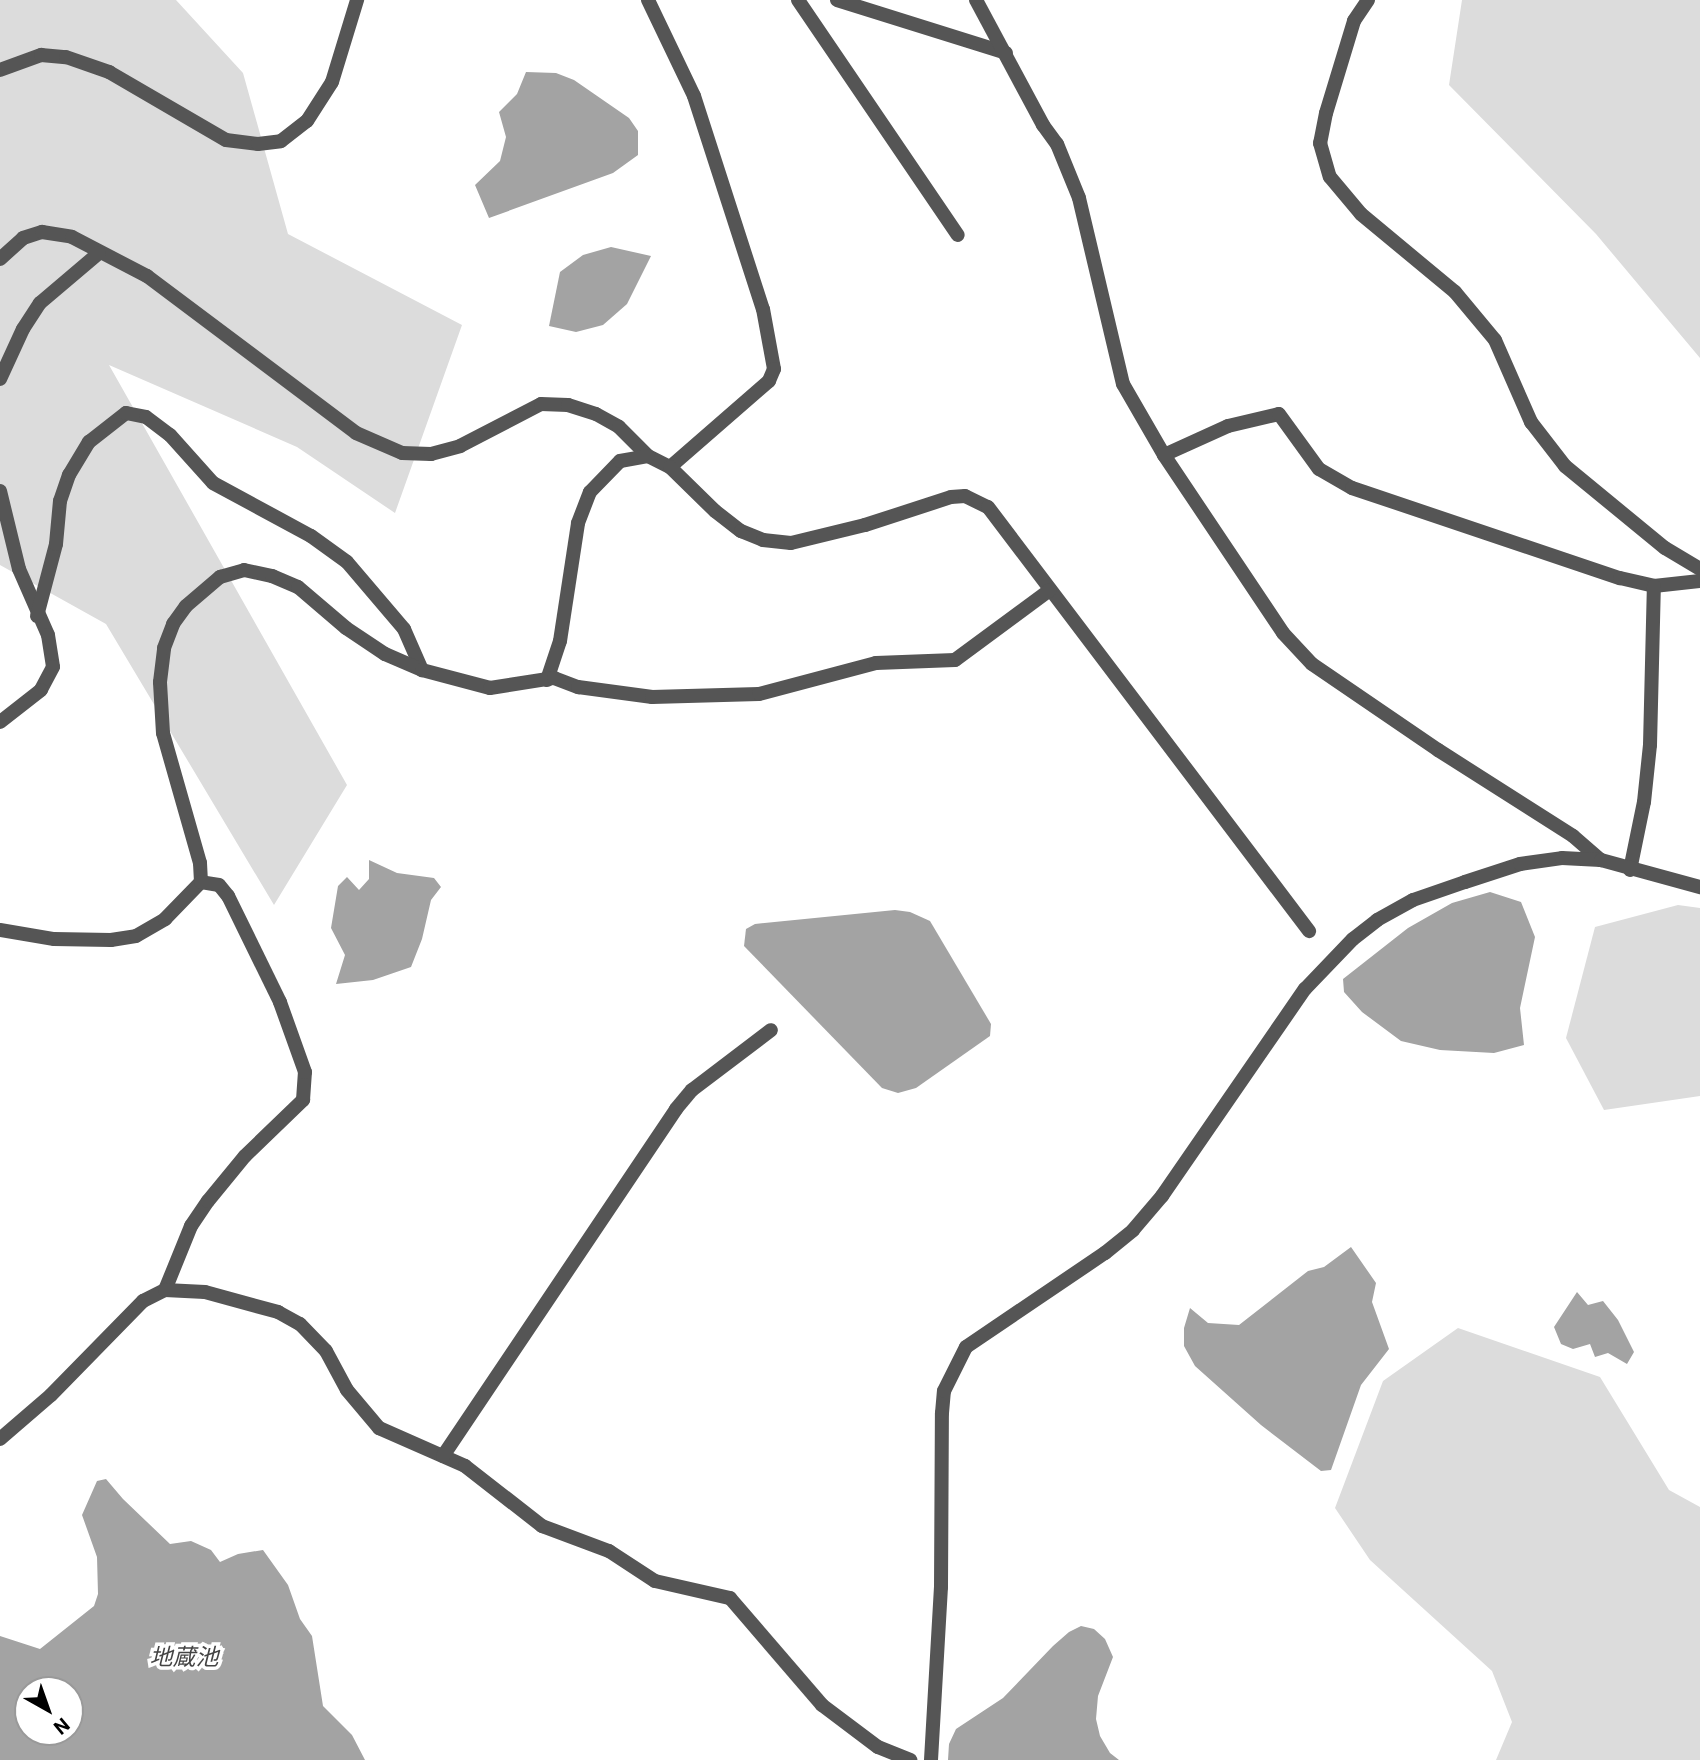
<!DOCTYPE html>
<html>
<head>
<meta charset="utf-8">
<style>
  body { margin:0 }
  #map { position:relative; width:1700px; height:1760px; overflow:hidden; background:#fff; font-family:Roboto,"Noto Sans JP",sans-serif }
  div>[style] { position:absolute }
  .green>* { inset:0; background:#dcdcdc }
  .water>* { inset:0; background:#a3a3a3 }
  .street>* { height:14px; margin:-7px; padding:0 7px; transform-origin:7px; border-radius:7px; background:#555 }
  span { translate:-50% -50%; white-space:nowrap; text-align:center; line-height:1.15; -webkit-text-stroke:7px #fff; paint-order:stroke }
  .water-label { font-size:23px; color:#444; font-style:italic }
  .north { position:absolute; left:14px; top:1676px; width:70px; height:70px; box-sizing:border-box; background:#fff; border:2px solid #999; border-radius:50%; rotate:140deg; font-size:19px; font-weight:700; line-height:28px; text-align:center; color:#000 }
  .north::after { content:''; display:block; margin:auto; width:24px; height:32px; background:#000; clip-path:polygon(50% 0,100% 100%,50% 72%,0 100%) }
</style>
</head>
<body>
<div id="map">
  <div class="green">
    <i style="clip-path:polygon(0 0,176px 0,243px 73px,288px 234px,462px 325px,395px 513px,297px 447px,109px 365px,347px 785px,274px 905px,106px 624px,0 565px)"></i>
    <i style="clip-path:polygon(1462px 0,1700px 0,1700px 358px,1596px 234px,1449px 85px)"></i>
    <i style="clip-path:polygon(1678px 905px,1700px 908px,1700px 1096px,1604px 1110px,1566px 1038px,1595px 927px)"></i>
    <i style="clip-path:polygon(1458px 1328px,1600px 1377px,1669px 1490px,1700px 1507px,1700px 1760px,1496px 1760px,1512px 1722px,1492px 1671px,1370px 1560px,1335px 1508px,1383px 1381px)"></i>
  </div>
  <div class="water">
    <i style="clip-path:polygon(526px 72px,556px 73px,574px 80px,629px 118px,638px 131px,638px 155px,613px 173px,489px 218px,475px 185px,500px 161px,506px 137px,499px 112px,517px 94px)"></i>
    <i style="clip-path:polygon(611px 247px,651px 256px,627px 304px,603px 325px,576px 332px,549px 326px,560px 272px,583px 255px)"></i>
    <i style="clip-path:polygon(369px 860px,397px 873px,434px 878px,441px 887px,431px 900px,422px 939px,411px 967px,373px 980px,336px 984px,345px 955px,331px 928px,338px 886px,347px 877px,359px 890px,369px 879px)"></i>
    <i style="clip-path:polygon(1490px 892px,1521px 902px,1535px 937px,1520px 1008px,1524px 1045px,1494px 1053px,1440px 1050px,1401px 1041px,1362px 1012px,1344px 992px,1343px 979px,1408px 928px,1452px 903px)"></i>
    <i style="clip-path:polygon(895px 910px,910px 912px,930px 921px,991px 1024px,990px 1036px,916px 1088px,898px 1093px,882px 1088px,744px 946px,746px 929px,755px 924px)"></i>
    <i style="clip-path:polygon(1351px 1247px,1376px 1283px,1372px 1302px,1389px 1349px,1361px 1385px,1331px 1470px,1321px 1471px,1261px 1425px,1195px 1366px,1184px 1346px,1184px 1328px,1190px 1308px,1208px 1323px,1239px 1325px,1308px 1271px,1324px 1267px)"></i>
    <i style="clip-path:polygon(1577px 1292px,1588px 1305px,1603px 1301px,1618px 1320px,1634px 1352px,1627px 1364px,1608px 1353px,1595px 1357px,1590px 1344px,1573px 1349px,1561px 1344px,1554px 1327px)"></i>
    <i style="clip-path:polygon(evenodd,106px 1479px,123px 1499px,170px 1544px,191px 1541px,211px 1550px,220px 1562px,238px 1554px,263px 1550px,288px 1585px,300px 1619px,312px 1636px,323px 1706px,352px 1735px,365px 1760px,0 1760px,0 1636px,40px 1649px,94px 1606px,98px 1594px,97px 1557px,82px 1515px,97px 1481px,106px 1479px,28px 1690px,70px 1690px,70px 1732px,28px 1732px,28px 1690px)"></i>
    <i style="clip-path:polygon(1081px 1626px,1094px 1629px,1105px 1639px,1113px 1657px,1098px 1696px,1096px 1719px,1100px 1736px,1110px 1753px,1119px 1760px,948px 1760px,949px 1744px,956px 1729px,1003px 1698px,1053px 1646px,1069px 1632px)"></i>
  </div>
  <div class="street">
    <i style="left:648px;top:0;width:106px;rotate:64.4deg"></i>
    <i style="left:694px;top:96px;width:224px;rotate:72.1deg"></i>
    <i style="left:763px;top:309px;width:61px;rotate:79.6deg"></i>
    <i style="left:774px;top:369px;width:13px;rotate:113deg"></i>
    <i style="left:769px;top:381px;width:131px;rotate:139deg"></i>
    <i style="left:798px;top:0;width:284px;rotate:55.8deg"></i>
    <i style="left:837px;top:0;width:177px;rotate:17.4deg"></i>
    <i style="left:976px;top:0;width:142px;rotate:61.8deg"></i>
    <i style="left:1043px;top:125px;width:24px;rotate:54deg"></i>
    <i style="left:1057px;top:144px;width:58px;rotate:67.8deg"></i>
    <i style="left:1079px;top:198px;width:191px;rotate:76.7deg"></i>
    <i style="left:1123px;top:384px;width:82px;rotate:60deg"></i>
    <i style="left:1164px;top:455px;width:214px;rotate:56.2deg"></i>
    <i style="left:1283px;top:633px;width:42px;rotate:46.9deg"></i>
    <i style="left:1312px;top:664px;width:153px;rotate:34.3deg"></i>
    <i style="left:1438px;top:750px;width:160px;rotate:32.5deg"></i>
    <i style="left:1573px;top:836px;width:37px;rotate:41deg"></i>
    <i style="left:1368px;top:0;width:25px;rotate:124deg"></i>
    <i style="left:1354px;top:21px;width:96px;rotate:106.9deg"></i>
    <i style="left:1326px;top:113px;width:31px;rotate:101deg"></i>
    <i style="left:1320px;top:143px;width:35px;rotate:74deg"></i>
    <i style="left:1330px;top:177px;width:48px;rotate:50deg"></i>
    <i style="left:1361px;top:214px;width:122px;rotate:39.7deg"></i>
    <i style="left:1455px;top:292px;width:62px;rotate:50.2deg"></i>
    <i style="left:1495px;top:340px;width:90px;rotate:66.3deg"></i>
    <i style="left:1531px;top:422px;width:56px;rotate:52.3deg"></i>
    <i style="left:1565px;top:466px;width:129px;rotate:39.4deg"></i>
    <i style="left:1665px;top:548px;width:41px;rotate:31deg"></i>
    <i style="left:0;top:70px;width:44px;rotate:-20.1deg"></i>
    <i style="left:41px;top:55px;width:25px;rotate:5deg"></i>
    <i style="left:66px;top:57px;width:46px;rotate:19.2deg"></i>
    <i style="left:109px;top:72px;width:135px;rotate:30.2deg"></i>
    <i style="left:226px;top:140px;width:32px;rotate:7deg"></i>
    <i style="left:258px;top:144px;width:23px;rotate:-7deg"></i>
    <i style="left:281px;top:141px;width:33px;rotate:-38deg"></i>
    <i style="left:307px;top:121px;width:46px;rotate:-57.3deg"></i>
    <i style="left:332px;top:82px;width:86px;rotate:-73deg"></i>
    <i style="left:0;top:259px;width:31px;rotate:-42deg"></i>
    <i style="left:23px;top:238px;width:20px;rotate:-18deg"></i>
    <i style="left:42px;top:232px;width:30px;rotate:9deg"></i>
    <i style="left:72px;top:237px;width:85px;rotate:27.5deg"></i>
    <i style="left:147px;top:276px;width:261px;rotate:36.9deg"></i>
    <i style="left:356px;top:433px;width:50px;rotate:23.5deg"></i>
    <i style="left:402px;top:453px;width:29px;rotate:2deg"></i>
    <i style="left:431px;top:454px;width:30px;rotate:-15deg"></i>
    <i style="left:460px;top:446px;width:91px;rotate:-27.4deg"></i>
    <i style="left:541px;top:404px;width:27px;rotate:2deg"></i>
    <i style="left:568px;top:405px;width:29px;rotate:18deg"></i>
    <i style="left:596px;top:414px;width:26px;rotate:29deg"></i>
    <i style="left:619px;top:427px;width:41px;rotate:45deg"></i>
    <i style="left:648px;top:456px;width:25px;rotate:27deg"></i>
    <i style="left:670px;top:467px;width:63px;rotate:44.4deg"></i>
    <i style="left:715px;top:511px;width:33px;rotate:38deg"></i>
    <i style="left:741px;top:531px;width:24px;rotate:22deg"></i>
    <i style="left:763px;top:540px;width:28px;rotate:6deg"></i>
    <i style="left:791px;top:543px;width:76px;rotate:-13.7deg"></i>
    <i style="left:865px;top:525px;width:90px;rotate:-18deg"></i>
    <i style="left:951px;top:497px;width:14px;rotate:-4deg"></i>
    <i style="left:965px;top:496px;width:25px;rotate:26deg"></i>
    <i style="left:988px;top:507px;width:532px;rotate:52.87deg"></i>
    <i style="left:0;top:379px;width:55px;rotate:-65.3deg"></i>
    <i style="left:23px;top:329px;width:31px;rotate:-57deg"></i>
    <i style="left:40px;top:303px;width:77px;rotate:-40.3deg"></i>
    <i style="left:1164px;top:455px;width:70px;rotate:-24.4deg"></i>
    <i style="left:1228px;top:426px;width:52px;rotate:-13.2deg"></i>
    <i style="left:1279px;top:414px;width:68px;rotate:54deg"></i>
    <i style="left:1319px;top:469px;width:38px;rotate:30deg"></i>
    <i style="left:1352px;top:488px;width:283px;rotate:18.6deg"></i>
    <i style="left:1620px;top:578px;width:35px;rotate:13deg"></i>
    <i style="left:1654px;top:586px;width:46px;rotate:-6.2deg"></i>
    <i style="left:0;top:491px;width:80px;rotate:76.3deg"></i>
    <i style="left:19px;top:569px;width:72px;rotate:66.3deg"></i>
    <i style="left:48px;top:635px;width:32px;rotate:81deg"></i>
    <i style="left:53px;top:667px;width:26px;rotate:118deg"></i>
    <i style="left:41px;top:690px;width:52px;rotate:142deg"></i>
    <i style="left:37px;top:616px;width:74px;rotate:-75.2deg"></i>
    <i style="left:56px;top:544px;width:43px;rotate:-84.7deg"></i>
    <i style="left:60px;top:501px;width:28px;rotate:-71deg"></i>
    <i style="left:69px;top:475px;width:39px;rotate:-59deg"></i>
    <i style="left:89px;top:442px;width:47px;rotate:-38.1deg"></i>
    <i style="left:126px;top:413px;width:20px;rotate:11deg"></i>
    <i style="left:146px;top:417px;width:30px;rotate:37deg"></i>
    <i style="left:170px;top:435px;width:64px;rotate:48.1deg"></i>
    <i style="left:213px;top:483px;width:111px;rotate:28.4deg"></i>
    <i style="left:311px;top:536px;width:44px;rotate:35.8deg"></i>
    <i style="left:347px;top:562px;width:88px;rotate:49.6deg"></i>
    <i style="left:404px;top:629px;width:45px;rotate:66.3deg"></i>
    <i style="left:547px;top:680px;width:41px;rotate:-71.6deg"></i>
    <i style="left:560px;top:641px;width:119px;rotate:-81.3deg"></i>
    <i style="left:578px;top:523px;width:33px;rotate:-69deg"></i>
    <i style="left:590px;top:492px;width:43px;rotate:-45.9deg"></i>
    <i style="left:620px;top:461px;width:28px;rotate:-10deg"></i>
    <i style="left:1630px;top:870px;width:69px;rotate:-78.4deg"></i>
    <i style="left:1644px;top:802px;width:57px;rotate:-84deg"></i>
    <i style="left:1650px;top:745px;width:159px;rotate:-88.6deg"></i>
    <i style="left:0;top:930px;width:55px;rotate:9.5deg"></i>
    <i style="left:54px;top:939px;width:57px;rotate:1deg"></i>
    <i style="left:111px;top:940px;width:25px;rotate:-9deg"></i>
    <i style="left:136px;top:936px;width:34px;rotate:-30deg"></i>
    <i style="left:165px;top:919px;width:52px;rotate:-45.8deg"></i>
    <i style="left:201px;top:882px;width:19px;rotate:-93deg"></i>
    <i style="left:200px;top:863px;width:135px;rotate:-105.9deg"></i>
    <i style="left:163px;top:733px;width:51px;rotate:-93.4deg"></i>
    <i style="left:160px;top:682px;width:34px;rotate:-83deg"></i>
    <i style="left:164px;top:648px;width:26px;rotate:-69deg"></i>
    <i style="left:173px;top:624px;width:22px;rotate:-54deg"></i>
    <i style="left:186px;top:606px;width:45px;rotate:-40.5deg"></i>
    <i style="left:220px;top:577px;width:25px;rotate:-16deg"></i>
    <i style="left:244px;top:570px;width:29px;rotate:12deg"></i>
    <i style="left:272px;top:576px;width:28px;rotate:23deg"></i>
    <i style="left:298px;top:587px;width:63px;rotate:40.5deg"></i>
    <i style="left:346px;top:628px;width:47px;rotate:33.7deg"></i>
    <i style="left:385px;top:654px;width:40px;rotate:23.4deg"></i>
    <i style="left:422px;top:670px;width:70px;rotate:14.8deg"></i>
    <i style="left:490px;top:688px;width:65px;rotate:-8.9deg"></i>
    <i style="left:554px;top:678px;width:26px;rotate:21deg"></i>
    <i style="left:578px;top:687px;width:75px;rotate:7.7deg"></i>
    <i style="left:652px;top:697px;width:107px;rotate:-1.6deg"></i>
    <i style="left:759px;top:694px;width:121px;rotate:-14.8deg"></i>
    <i style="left:876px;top:663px;width:79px;rotate:-2.2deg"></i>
    <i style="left:955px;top:660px;width:118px;rotate:-36.4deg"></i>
    <i style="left:165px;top:1290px;width:69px;rotate:-67.9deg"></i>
    <i style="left:191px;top:1226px;width:30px;rotate:-56deg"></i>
    <i style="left:208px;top:1201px;width:58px;rotate:-50.6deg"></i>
    <i style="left:245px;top:1156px;width:81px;rotate:-44deg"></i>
    <i style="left:303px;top:1100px;width:28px;rotate:-86deg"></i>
    <i style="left:305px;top:1072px;width:74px;rotate:-109.7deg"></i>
    <i style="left:280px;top:1002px;width:118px;rotate:-116.1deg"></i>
    <i style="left:228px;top:896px;width:14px;rotate:-129deg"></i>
    <i style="left:219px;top:885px;width:18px;rotate:-171deg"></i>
    <i style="left:0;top:1439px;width:67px;rotate:-40.8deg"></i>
    <i style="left:51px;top:1395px;width:132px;rotate:-45.6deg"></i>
    <i style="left:143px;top:1301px;width:25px;rotate:-27deg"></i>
    <i style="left:165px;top:1290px;width:40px;rotate:2.9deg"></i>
    <i style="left:205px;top:1292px;width:76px;rotate:15.3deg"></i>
    <i style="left:278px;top:1312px;width:25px;rotate:29deg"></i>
    <i style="left:300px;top:1324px;width:37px;rotate:46deg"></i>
    <i style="left:326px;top:1351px;width:44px;rotate:61.7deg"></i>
    <i style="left:347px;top:1390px;width:50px;rotate:49.9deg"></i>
    <i style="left:379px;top:1428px;width:94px;rotate:23.8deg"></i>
    <i style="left:465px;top:1466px;width:98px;rotate:37.9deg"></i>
    <i style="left:542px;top:1526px;width:72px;rotate:20.5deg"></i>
    <i style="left:609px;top:1551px;width:55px;rotate:33.1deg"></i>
    <i style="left:655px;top:1581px;width:77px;rotate:12.8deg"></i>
    <i style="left:730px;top:1598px;width:141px;rotate:49.3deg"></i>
    <i style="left:822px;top:1705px;width:70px;rotate:36.9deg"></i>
    <i style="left:878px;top:1747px;width:35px;rotate:22deg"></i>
    <i style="left:443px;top:1456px;width:418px;rotate:-56.1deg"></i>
    <i style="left:676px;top:1109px;width:25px;rotate:-50deg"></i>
    <i style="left:692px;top:1090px;width:99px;rotate:-37.2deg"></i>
    <i style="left:931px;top:1760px;width:173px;rotate:-86.7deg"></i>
    <i style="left:941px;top:1587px;width:174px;rotate:-89.7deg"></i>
    <i style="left:942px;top:1413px;width:22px;rotate:-85deg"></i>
    <i style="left:944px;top:1391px;width:49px;rotate:-63.4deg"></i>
    <i style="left:966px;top:1347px;width:168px;rotate:-34.1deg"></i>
    <i style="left:1105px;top:1253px;width:36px;rotate:-39deg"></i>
    <i style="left:1133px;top:1230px;width:45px;rotate:-49.5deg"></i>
    <i style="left:1162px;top:1196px;width:252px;rotate:-55.4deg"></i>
    <i style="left:1305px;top:989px;width:69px;rotate:-46.2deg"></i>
    <i style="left:1353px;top:939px;width:31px;rotate:-38deg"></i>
    <i style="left:1377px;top:920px;width:41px;rotate:-29.1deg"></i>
    <i style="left:1413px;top:900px;width:55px;rotate:-19.1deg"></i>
    <i style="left:1465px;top:882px;width:58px;rotate:-18.1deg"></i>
    <i style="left:1520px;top:864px;width:42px;rotate:-8.1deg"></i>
    <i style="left:1562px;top:858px;width:39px;rotate:3deg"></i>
    <i style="left:1601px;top:860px;width:103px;rotate:15.3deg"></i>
  </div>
  <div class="water-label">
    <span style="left:184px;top:1658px">地蔵池</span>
  </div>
  <div class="north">N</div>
</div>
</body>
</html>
